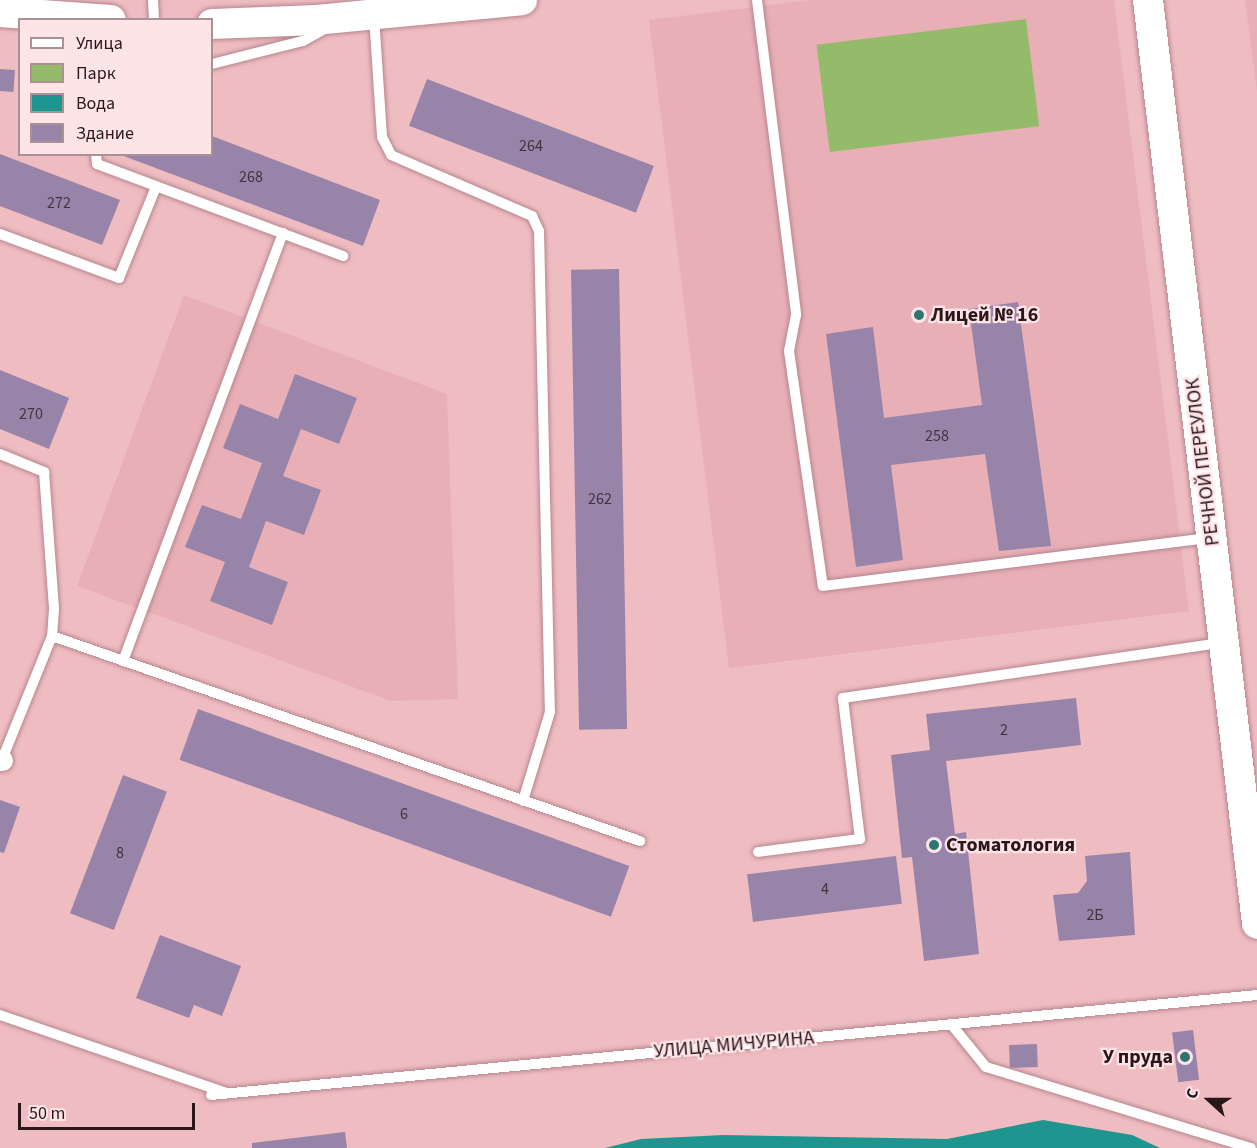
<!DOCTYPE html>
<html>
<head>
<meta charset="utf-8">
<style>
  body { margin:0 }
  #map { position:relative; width:1257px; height:1148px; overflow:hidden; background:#efbcc2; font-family:"Source Sans 3",sans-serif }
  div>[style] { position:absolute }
  .built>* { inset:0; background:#e9afb7 }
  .green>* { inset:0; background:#94bb6a; transform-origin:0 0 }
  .water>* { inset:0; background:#1f958f }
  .building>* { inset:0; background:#9884a9; transform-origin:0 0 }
  .roads { filter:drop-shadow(0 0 2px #b5868c) drop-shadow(0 0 2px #b5868c) }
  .lane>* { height:10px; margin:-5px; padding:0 5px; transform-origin:5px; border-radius:5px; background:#fff }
  .street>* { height:21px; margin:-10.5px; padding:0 10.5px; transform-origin:10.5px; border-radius:10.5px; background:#fff }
  .secondary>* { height:30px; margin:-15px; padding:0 15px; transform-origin:15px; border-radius:15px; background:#fff }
  .dots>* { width:16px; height:16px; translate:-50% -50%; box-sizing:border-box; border:3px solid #ffe4e7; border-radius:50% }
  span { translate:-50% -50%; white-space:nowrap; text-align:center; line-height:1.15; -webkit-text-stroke:4.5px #ffe4e7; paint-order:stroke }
  .number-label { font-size:16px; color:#45323e }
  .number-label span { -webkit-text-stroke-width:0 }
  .poi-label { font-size:20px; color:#29171a; font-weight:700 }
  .left { translate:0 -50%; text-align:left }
  .right { translate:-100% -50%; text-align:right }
  .street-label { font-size:20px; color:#29171a }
  .legend { position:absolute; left:18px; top:18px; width:195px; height:138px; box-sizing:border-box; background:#ffe4e7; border:2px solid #a99295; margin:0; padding:8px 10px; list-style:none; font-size:18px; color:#29171a }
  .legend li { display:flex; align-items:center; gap:12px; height:30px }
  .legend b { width:30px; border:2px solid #a99295 }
  .north { position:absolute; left:1179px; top:1070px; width:60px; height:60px; -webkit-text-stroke:4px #ffe4e7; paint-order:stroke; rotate:291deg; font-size:16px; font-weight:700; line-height:24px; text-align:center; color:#29171a }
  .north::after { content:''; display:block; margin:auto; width:21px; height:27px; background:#29171a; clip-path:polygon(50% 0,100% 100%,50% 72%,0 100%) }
  .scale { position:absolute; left:18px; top:1103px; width:177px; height:27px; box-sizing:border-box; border:3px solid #29171a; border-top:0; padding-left:8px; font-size:18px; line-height:21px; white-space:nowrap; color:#29171a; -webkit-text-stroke:4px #ffe4e7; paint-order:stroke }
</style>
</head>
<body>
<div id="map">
  <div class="built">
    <i style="clip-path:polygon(809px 0,1114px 0,1189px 611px,729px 668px,649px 20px)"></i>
    <i style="clip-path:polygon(1245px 0,1257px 0,1257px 92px)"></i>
    <i style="clip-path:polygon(184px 295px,447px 394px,458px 699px,391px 701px,77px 586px)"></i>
  </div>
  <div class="green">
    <i style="left:1026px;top:19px;width:108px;height:211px;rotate:83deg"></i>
  </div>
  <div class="water">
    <i style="clip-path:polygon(1043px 1120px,1132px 1135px,1160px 1148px,605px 1148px,641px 1139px,724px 1135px,947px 1139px)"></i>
  </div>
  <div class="building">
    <i style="left:0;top:69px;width:15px;height:22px;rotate:4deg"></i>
    <i style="left:427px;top:79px;width:243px;height:50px;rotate:21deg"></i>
    <i style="clip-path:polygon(212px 136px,380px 200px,363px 246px,121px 155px,212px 154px)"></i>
    <i style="clip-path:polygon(0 154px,120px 200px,102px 245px,0 206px)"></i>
    <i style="left:619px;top:269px;width:460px;height:48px;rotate:89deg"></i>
    <i style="clip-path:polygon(1018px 302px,1051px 546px,999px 551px,985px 454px,891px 465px,903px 560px,856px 567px,826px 334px,873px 327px,884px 418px,982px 405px,969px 309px)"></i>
    <i style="clip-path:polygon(0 370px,69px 398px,49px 449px,0 429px)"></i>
    <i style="clip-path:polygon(295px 374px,357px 398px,339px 444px,301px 429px,283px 476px,321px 490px,304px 535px,266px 521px,249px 567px,288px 582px,272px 625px,210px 601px,225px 562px,185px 547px,202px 505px,241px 519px,262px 463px,223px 448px,240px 404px,278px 419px)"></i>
    <i style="clip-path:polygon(1076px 698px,1081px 745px,946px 761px,955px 834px,966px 832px,979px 954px,924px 961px,912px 857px,902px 858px,891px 755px,930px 750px,926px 714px)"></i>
    <i style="left:198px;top:709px;width:459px;height:54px;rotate:20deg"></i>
    <i style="left:123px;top:775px;width:47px;height:148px;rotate:21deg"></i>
    <i style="clip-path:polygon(0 800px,20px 807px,4px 853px,0 852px)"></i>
    <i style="clip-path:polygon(1130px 852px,1135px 935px,1059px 941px,1053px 895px,1078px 893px,1087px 881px,1085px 856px)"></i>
    <i style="left:896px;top:856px;width:48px;height:150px;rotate:83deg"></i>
    <i style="clip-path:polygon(160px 935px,241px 966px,222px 1016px,194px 1005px,189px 1018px,136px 998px)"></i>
    <i style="left:1193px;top:1030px;width:50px;height:21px;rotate:83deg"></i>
    <i style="left:1037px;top:1044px;width:23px;height:28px;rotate:88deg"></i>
    <i style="clip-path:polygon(345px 1132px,347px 1148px,252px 1148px,252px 1143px)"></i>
  </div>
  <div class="roads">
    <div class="lane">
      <i style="left:153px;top:0;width:20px;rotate:87deg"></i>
      <i style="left:757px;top:0;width:317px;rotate:82.9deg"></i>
      <i style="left:796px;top:315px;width:37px;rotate:101deg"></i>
      <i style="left:789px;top:351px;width:237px;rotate:81.8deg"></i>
      <i style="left:823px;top:586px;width:389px;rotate:-7.1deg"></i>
      <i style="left:374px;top:16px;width:121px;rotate:86.2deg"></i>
      <i style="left:382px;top:137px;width:20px;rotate:63deg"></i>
      <i style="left:391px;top:155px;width:154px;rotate:23.4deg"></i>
      <i style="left:532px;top:216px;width:17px;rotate:65deg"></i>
      <i style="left:539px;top:231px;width:481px;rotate:88.7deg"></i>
      <i style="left:550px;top:712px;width:93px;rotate:106.9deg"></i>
      <i style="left:212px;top:64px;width:94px;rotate:-14.2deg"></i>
      <i style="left:303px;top:41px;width:25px;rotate:-29deg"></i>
      <i style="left:96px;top:154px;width:10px;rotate:84deg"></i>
      <i style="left:97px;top:164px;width:263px;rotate:20.5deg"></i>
      <i style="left:0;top:234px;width:127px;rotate:20.3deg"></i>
      <i style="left:119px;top:278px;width:98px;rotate:-67.9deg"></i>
      <i style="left:0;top:454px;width:48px;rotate:22.2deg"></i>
      <i style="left:44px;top:472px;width:137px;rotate:85.8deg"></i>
      <i style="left:54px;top:609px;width:27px;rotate:94deg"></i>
      <i style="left:52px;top:636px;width:134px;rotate:112deg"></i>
      <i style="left:52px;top:636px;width:623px;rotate:19.22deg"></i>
      <i style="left:123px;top:661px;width:457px;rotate:-69.5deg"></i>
      <i style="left:758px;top:852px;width:103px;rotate:-7.3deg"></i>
      <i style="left:860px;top:839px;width:142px;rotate:-96.9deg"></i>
      <i style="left:843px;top:698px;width:382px;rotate:-8.3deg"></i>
      <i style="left:0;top:1015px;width:237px;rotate:19deg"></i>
      <i style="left:951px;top:1024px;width:55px;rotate:50.9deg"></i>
      <i style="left:986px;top:1067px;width:277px;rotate:17deg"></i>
      <i style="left:211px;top:1095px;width:1051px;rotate:-5.46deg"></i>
    </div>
    <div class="street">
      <i style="left:0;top:760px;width:2px"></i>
    </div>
    <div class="secondary">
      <i style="left:1148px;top:0;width:930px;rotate:83.27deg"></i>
      <i style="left:0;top:12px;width:111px;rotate:4.1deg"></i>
      <i style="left:212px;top:24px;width:104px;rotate:-2.2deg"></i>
      <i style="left:316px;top:20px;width:207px;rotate:-5.5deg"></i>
    </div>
  </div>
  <div class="dots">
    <i style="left:919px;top:315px;background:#2c7571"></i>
    <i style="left:934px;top:845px;background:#2c7571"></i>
    <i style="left:1185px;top:1057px;background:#2c7571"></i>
  </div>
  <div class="number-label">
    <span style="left:531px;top:146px">264</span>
    <span style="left:251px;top:177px">268</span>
    <span style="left:59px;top:203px">272</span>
    <span style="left:31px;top:414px">270</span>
    <span style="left:937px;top:436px">258</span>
    <span style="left:600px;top:499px">262</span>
    <span style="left:1004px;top:730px">2</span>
    <span style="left:404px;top:814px">6</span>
    <span style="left:120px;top:853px">8</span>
    <span style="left:825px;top:889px">4</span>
    <span style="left:1095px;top:915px">2Б</span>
  </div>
  <div class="poi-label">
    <span class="left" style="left:931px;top:315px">Лицей № 16</span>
    <span class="left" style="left:946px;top:845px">Стоматология</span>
    <span class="right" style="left:1173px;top:1057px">У пруда</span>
  </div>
  <div class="street-label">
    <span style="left:1203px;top:462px;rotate:-97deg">РЕЧНОЙ ПЕРЕУЛОК</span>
    <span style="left:734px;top:1045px;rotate:-5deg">УЛИЦА МИЧУРИНА</span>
  </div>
  <ul class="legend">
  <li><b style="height:8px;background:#fff"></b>Улица</li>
  <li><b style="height:16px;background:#94bb6a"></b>Парк</li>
  <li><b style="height:16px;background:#1f958f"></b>Вода</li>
  <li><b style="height:16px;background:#9884a9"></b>Здание</li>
  </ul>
  <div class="north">С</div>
  <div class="scale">50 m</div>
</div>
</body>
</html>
